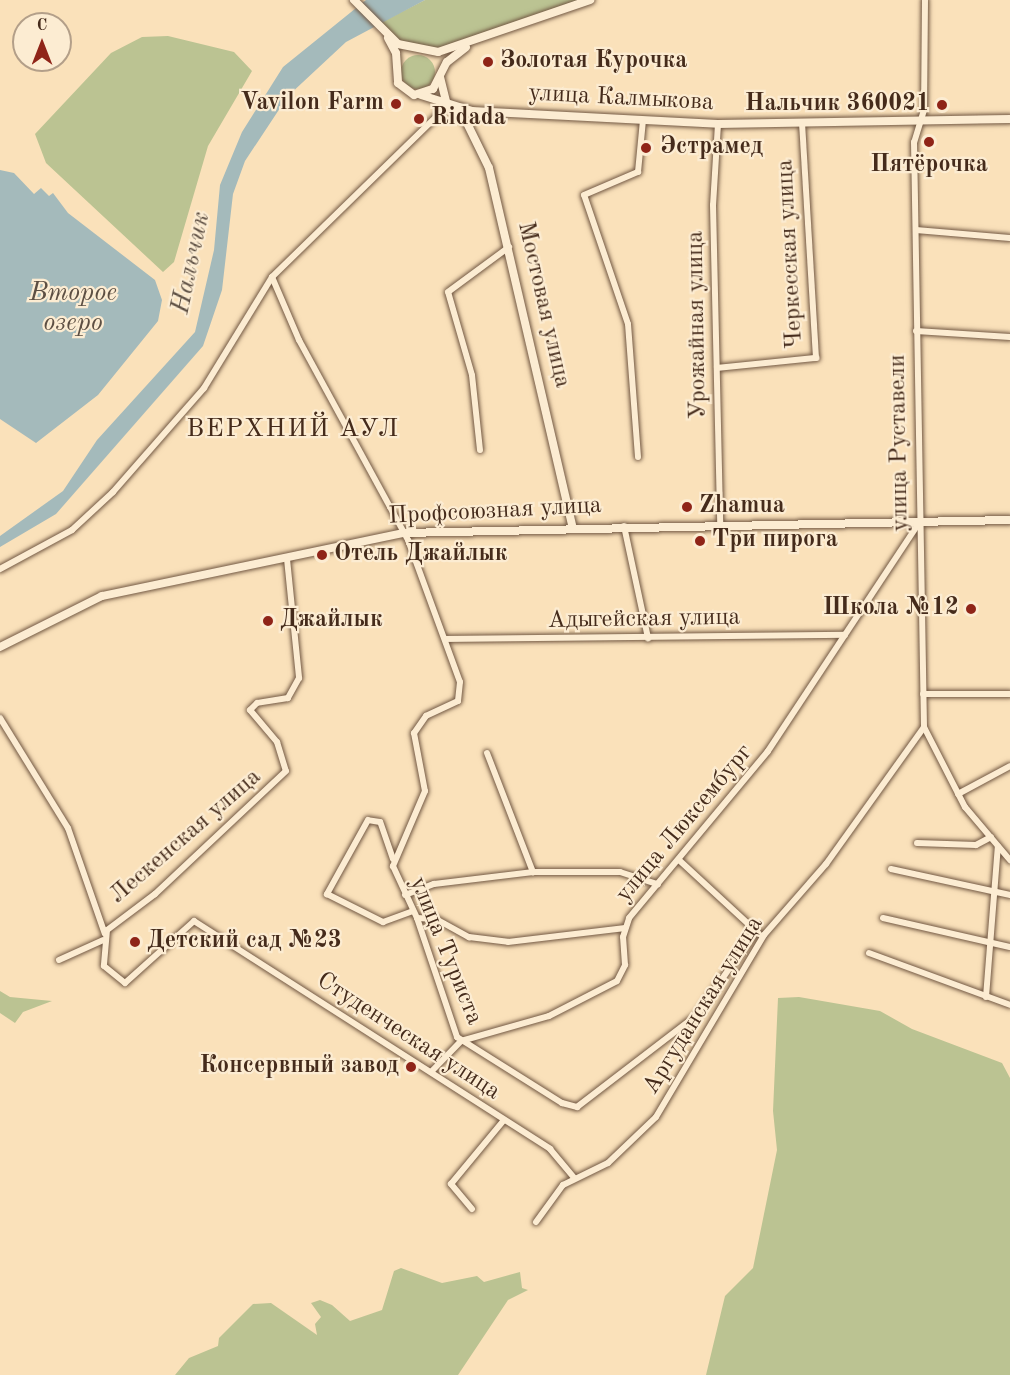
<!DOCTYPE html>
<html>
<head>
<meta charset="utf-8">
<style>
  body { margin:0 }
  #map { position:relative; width:1010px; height:1375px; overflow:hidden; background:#fae1ba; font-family:"Old Standard TT",serif }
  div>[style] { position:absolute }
  .green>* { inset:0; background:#bbc392 }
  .round { border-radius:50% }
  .water>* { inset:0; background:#a4babb }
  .roads { filter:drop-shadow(0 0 2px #725843) drop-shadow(0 0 2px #725843) }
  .minor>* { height:6px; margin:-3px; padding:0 3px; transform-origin:3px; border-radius:3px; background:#fcecd2 }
  .tertiary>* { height:8px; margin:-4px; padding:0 4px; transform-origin:4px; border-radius:4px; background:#fcecd2 }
  .secondary>* { height:8px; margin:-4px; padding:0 4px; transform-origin:4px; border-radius:4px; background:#fcecd2 }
  .dots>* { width:16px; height:16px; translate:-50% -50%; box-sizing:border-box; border:3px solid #fcecd2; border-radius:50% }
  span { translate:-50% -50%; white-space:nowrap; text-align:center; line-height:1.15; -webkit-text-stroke:4.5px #fcecd2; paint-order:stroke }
  .poi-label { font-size:24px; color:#452b1b; font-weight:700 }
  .left { translate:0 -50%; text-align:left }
  .right { translate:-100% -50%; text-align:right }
  .street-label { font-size:24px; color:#452b1b }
  .water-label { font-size:26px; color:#5d4f43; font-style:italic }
  .neighbourhood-label { font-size:26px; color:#452b1b; letter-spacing:1.5px }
  .north { position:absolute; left:12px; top:12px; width:60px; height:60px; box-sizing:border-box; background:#fcecd2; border:2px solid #b39f89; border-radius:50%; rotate:0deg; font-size:16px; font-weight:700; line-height:24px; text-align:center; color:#452b1b }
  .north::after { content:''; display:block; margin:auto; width:21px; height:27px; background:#8f2418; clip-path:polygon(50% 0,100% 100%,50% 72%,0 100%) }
</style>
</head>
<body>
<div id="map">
  <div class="green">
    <i style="clip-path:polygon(425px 0,590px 0,448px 51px,398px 44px,376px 25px)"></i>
    <i style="clip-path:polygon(168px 36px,234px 52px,252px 71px,208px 146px,174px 262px,163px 272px,46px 163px,35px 134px,111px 53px,142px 37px)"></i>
    <i class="round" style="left:401px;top:55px;width:34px;height:34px"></i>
    <i style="clip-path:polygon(0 991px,10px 997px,52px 1001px,23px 1012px,15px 1023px,0 1013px)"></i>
    <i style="clip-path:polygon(799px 997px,880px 1011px,912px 1029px,1002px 1063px,1010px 1078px,1010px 1375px,706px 1375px,725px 1296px,753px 1268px,777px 1150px,773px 1111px,778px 998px)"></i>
    <i style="clip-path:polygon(401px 1268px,442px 1283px,477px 1276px,484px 1282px,520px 1272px,522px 1288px,528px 1290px,508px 1300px,458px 1375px,175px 1375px,189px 1358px,218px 1346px,219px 1338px,253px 1304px,271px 1303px,317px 1335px,315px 1324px,321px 1317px,311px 1303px,320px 1300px,332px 1305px,350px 1321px,382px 1310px,394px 1271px)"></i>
  </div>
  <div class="water">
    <i style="clip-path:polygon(366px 0,425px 0,346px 42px,288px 96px,245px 161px,233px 194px,222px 290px,203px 346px,56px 514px,0 547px,0 536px,63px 491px,97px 440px,195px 332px,214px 250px,220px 185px,242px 132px,283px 67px)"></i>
    <i style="clip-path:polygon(0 170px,14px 173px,34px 194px,41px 188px,49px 196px,53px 193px,68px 213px,155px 280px,162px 300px,158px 321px,98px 395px,36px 443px,0 419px)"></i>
  </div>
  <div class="roads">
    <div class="minor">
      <i style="left:925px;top:0;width:110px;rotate:90.5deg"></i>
      <i style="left:924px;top:110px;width:34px;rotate:107deg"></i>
      <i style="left:914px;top:142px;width:585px;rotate:89.02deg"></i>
      <i style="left:924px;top:727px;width:90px;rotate:62.9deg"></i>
      <i style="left:965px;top:807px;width:70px;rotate:49.7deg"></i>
      <i style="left:718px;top:124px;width:81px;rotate:93.5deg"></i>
      <i style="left:713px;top:205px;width:320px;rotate:88.7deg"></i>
      <i style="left:916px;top:230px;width:94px;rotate:4.9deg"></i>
      <i style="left:272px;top:277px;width:69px;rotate:66.8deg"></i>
      <i style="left:299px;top:340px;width:228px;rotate:61.4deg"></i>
      <i style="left:408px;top:540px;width:151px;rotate:69.9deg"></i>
      <i style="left:460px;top:682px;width:19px;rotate:96deg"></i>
      <i style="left:458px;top:701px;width:35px;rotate:155deg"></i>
      <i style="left:426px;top:716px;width:21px;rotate:125deg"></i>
      <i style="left:414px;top:733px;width:59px;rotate:79.3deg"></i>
      <i style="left:425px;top:791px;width:82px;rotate:113.1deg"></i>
      <i style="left:393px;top:866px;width:57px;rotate:65.2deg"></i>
      <i style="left:417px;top:918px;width:126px;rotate:71.4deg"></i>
      <i style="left:457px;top:1037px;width:124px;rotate:32.2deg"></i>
      <i style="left:562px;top:1103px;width:16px;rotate:15deg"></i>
      <i style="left:577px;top:1107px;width:153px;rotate:-37.5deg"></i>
      <i style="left:698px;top:1014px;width:101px;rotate:-55.5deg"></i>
      <i style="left:916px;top:331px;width:94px;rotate:3.7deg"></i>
      <i style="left:717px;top:368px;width:100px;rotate:-5.8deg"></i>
      <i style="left:816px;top:358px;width:235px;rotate:-93.4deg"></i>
      <i style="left:480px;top:450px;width:75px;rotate:-96.1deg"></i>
      <i style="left:472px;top:375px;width:86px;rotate:-106.1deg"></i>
      <i style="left:448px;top:292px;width:76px;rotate:-36.4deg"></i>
      <i style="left:638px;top:457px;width:133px;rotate:-94.3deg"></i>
      <i style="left:628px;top:324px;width:136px;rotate:-108.8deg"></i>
      <i style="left:584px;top:195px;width:59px;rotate:-23.1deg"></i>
      <i style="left:638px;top:172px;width:52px;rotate:-84.5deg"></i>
      <i style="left:624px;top:526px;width:115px;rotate:77.9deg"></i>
      <i style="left:287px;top:559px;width:120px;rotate:84.2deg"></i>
      <i style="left:299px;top:678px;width:23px;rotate:119deg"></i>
      <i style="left:288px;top:698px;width:31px;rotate:171deg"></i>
      <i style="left:257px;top:703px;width:10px;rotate:135deg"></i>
      <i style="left:250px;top:710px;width:42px;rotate:49.8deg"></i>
      <i style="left:277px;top:742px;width:30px;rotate:73deg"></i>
      <i style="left:286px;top:771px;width:180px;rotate:136.8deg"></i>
      <i style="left:155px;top:894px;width:60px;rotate:143.1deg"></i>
      <i style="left:107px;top:930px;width:36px;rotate:95deg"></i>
      <i style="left:104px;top:966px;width:27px;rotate:39deg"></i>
      <i style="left:125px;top:983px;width:93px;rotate:-41.9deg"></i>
      <i style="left:194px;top:921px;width:423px;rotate:32.6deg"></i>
      <i style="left:550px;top:1149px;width:38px;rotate:50deg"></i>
      <i style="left:0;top:569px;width:82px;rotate:-28.4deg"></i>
      <i style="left:72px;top:530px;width:56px;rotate:-42.8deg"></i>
      <i style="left:113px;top:492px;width:138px;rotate:-48.8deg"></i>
      <i style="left:204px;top:388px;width:130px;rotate:-58.5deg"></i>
      <i style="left:272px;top:277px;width:245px;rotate:-44.3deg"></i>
      <i style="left:445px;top:639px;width:400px;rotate:-0.6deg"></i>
      <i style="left:923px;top:694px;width:87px"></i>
      <i style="left:0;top:718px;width:129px;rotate:58.3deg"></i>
      <i style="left:68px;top:828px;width:112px;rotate:70.8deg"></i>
      <i style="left:487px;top:753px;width:128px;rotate:68.9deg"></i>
      <i style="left:958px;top:794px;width:59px;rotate:-28.3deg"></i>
      <i style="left:917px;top:843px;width:59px;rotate:1.9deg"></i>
      <i style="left:976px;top:845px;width:17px;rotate:-28deg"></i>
      <i style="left:393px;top:859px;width:39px;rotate:-109deg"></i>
      <i style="left:380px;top:822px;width:12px;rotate:-171deg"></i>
      <i style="left:368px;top:820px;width:85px;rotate:119deg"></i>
      <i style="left:327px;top:894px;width:63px;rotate:26.6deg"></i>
      <i style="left:383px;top:922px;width:32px;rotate:-20deg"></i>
      <i style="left:679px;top:860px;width:108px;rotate:42.7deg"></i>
      <i style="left:891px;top:869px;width:122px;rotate:12.3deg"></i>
      <i style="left:405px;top:895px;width:31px;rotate:-21deg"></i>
      <i style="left:434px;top:884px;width:100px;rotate:-6.9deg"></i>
      <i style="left:533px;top:872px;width:87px"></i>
      <i style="left:620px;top:872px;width:40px;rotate:18deg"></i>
      <i style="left:417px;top:918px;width:19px;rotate:3deg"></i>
      <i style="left:436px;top:919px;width:38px;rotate:29deg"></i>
      <i style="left:469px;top:937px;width:39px;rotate:7deg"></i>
      <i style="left:508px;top:942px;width:118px;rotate:-6.8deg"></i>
      <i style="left:883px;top:918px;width:130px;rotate:12.9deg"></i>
      <i style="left:869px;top:953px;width:150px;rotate:20.2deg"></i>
      <i style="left:59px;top:960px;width:48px;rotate:-24.4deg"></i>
      <i style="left:986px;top:997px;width:151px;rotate:-85.5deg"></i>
      <i style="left:431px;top:1072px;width:43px;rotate:-45.9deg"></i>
      <i style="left:461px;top:1041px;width:91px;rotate:-15.9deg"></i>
      <i style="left:549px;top:1016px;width:76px;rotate:-27.2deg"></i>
      <i style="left:617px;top:981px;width:18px;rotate:-63deg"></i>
      <i style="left:625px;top:965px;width:28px;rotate:-94deg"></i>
      <i style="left:623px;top:937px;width:20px;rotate:-72deg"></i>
      <i style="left:629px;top:918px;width:217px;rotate:-50.2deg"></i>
      <i style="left:768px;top:751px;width:276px;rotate:-56.5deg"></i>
      <i style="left:472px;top:1209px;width:33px;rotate:-130deg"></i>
      <i style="left:451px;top:1184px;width:83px;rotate:-50.4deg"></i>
      <i style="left:536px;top:1222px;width:46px;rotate:-53.9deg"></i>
      <i style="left:563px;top:1185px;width:50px;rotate:-26.1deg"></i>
      <i style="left:608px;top:1163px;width:66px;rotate:-43.8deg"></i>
      <i style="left:656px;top:1117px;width:212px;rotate:-59.3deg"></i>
      <i style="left:764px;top:935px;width:94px;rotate:-48.9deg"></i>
      <i style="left:826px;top:864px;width:168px;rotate:-54.4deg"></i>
    </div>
    <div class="tertiary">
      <i style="left:440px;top:77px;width:30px;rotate:76deg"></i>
      <i style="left:447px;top:106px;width:24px;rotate:38deg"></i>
      <i style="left:466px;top:121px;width:52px;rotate:63.9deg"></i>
      <i style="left:489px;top:168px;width:367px;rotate:76.9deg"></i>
      <i style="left:421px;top:95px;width:53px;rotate:17.4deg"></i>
      <i style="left:472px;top:111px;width:246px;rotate:3deg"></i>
      <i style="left:718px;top:124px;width:292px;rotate:-1deg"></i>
      <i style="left:0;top:647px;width:114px;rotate:-26.6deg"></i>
      <i style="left:102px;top:596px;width:308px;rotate:-11.8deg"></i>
      <i style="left:403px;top:533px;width:607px;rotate:-1.23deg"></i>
    </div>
    <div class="secondary">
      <i style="left:354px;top:0;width:62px;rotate:45deg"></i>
      <i style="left:398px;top:44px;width:41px;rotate:11.3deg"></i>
      <i style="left:438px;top:52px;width:161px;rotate:-18.9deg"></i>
      <i style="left:388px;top:38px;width:17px;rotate:62deg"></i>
      <i style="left:396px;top:53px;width:30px;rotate:86deg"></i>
      <i style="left:398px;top:83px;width:20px;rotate:37deg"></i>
      <i style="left:414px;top:95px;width:20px;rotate:-18deg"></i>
      <i style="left:433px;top:89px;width:30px;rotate:-63deg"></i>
      <i style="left:447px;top:62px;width:24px;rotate:-38deg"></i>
    </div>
  </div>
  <div class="dots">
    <i style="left:488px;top:62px;background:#8f2418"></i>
    <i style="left:396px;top:104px;background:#8f2418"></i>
    <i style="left:942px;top:105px;background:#8f2418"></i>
    <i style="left:419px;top:119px;background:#8f2418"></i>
    <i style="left:929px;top:142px;background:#8f2418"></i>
    <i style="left:646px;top:148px;background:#8f2418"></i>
    <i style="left:687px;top:507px;background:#8f2418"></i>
    <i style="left:700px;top:541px;background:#8f2418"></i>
    <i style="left:322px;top:555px;background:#8f2418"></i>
    <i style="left:971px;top:609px;background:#8f2418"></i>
    <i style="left:268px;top:621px;background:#8f2418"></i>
    <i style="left:135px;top:942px;background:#8f2418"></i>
    <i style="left:411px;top:1067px;background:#8f2418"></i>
  </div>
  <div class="poi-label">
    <span class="left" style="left:500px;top:62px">Золотая Курочка</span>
    <span class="right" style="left:384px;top:104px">Vavilon Farm</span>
    <span class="right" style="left:930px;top:105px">Нальчик 360021</span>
    <span class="left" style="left:431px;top:119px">Ridada</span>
    <span class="left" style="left:660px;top:148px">Эстрамед</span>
    <span style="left:929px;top:166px">Пятёрочка</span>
    <span class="left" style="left:699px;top:507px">Zhamua</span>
    <span class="left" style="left:712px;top:541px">Три пирога</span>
    <span class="left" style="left:334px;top:555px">Отель Джайлык</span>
    <span class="right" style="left:959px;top:609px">Школа №12</span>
    <span class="left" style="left:280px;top:621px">Джайлык</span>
    <span class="left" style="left:147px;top:942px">Детский сад №23</span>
    <span class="right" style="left:399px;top:1067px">Консервный завод</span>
  </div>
  <div class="street-label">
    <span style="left:621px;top:99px;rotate:3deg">улица Калмыкова</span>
    <span style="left:791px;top:254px;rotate:-93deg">Черкесская улица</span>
    <span style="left:543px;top:305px;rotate:77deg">Мостовая улица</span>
    <span style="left:698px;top:325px;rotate:-91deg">Урожайная улица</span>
    <span style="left:900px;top:443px;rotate:-91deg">улица Руставели</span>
    <span style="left:495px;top:512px;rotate:-3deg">Профсоюзная улица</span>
    <span style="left:644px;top:620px;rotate:-1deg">Адыгейская улица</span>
    <span style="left:685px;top:824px;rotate:-50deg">улица Люксембург</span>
    <span style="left:186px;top:837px;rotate:-41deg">Лескенская улица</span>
    <span style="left:445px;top:951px;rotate:68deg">улица Туриста</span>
    <span style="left:704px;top:1006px;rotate:-58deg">Аргуданская улица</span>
    <span style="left:408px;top:1037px;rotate:33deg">Студенческая улица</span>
  </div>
  <div class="water-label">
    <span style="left:192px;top:263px;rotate:-78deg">Нальчик</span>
    <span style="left:73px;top:309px">Второе<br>озеро</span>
  </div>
  <div class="neighbourhood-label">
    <span style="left:293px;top:430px">ВЕРХНИЙ АУЛ</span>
  </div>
  <div class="north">С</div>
</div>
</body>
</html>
